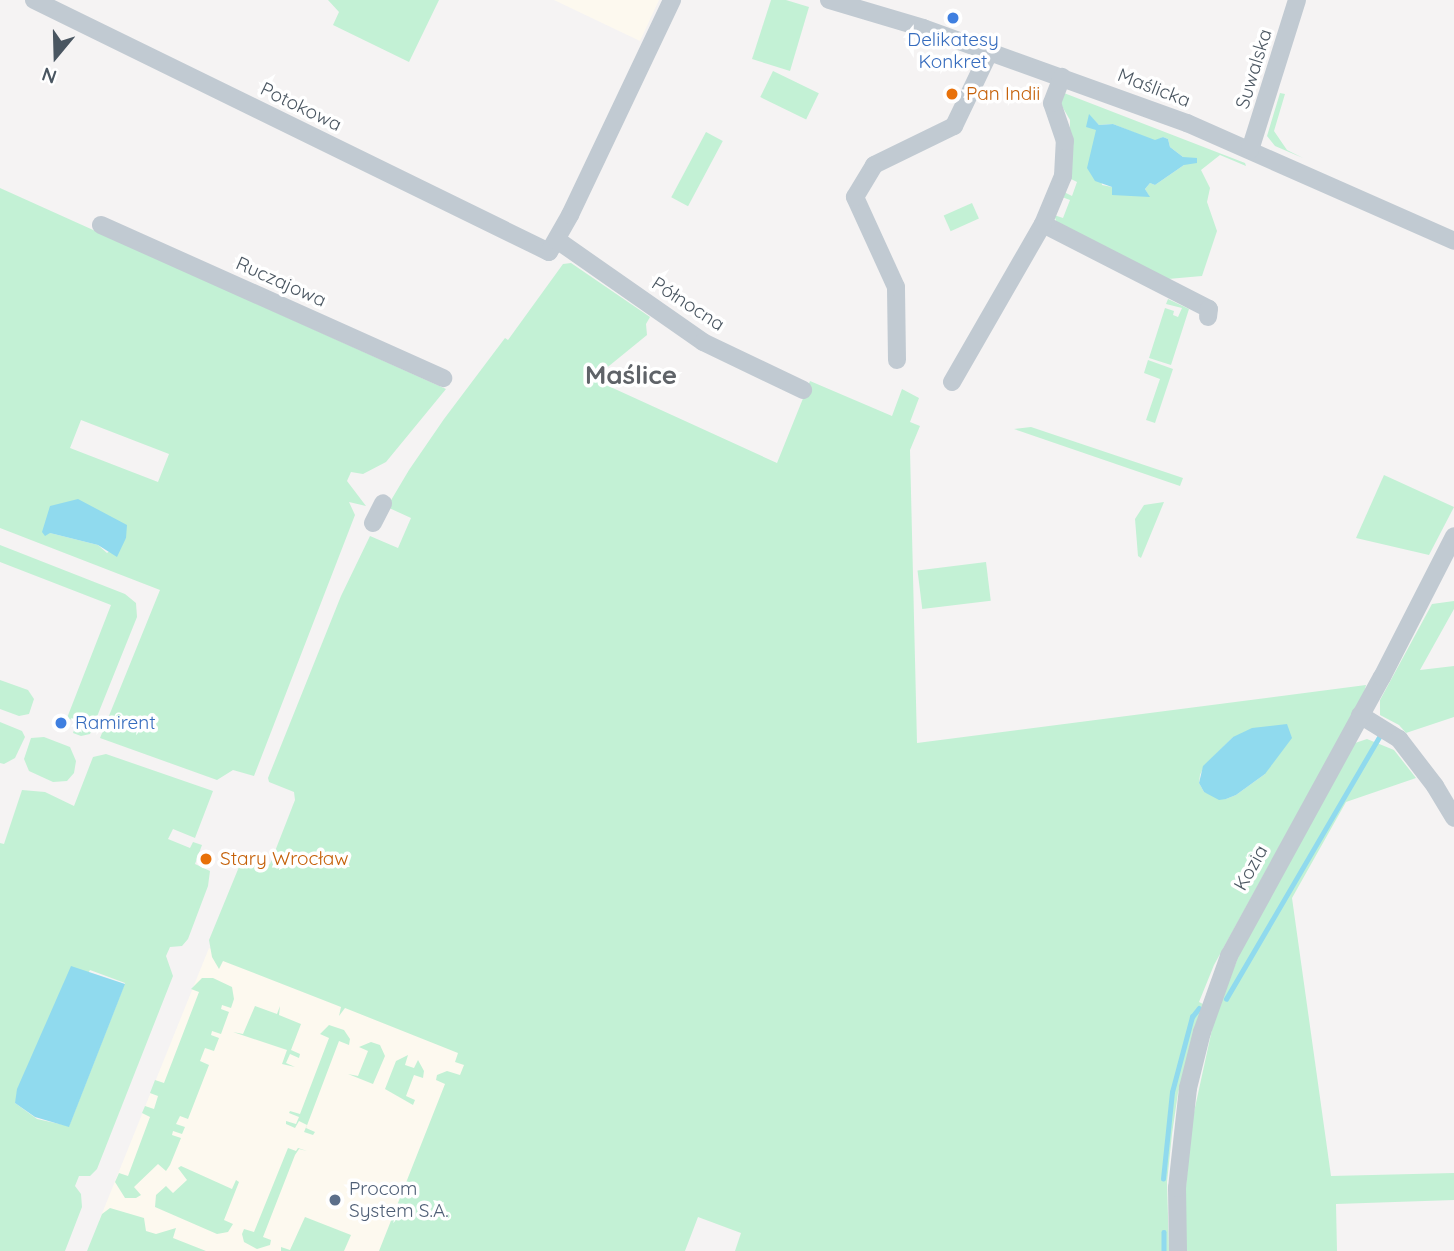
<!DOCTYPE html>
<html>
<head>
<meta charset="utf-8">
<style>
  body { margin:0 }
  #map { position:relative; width:1454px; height:1251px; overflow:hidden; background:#f5f3f3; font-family:Quicksand,sans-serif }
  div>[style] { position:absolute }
  .commercial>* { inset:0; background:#fdf9ef }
  .green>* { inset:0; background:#c3f1d5; transform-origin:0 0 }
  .water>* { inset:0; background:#90daee }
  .stream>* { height:4.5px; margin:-2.25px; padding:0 2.25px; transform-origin:2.25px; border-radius:2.25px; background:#90daee }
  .minor>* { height:18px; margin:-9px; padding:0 9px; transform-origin:9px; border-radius:9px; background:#c1cad2 }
  .dots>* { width:19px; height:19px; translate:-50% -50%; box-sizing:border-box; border:4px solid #fff; border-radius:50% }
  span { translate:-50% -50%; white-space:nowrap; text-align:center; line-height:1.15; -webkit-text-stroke:7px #fff; paint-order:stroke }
  .shop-label { font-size:19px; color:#366cbe }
  .left { translate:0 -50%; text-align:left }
  .street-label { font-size:19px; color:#4a5661 }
  .food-label { font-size:19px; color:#c56008 }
  .service-label { font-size:19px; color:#4e5e75 }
  .district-label { font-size:26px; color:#5f6368; font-weight:700 }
  .north { position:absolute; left:21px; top:21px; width:70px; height:70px; -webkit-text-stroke:5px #fff; paint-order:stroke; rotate:199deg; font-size:19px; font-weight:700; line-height:28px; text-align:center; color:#4a5661 }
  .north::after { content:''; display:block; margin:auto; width:24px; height:32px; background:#4a5661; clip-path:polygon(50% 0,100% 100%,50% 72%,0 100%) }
</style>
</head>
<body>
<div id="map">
  <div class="commercial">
    <i style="clip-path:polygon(554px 0,659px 0,640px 41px)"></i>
    <i style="clip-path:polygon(209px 948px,223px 958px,471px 1055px,393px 1251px,179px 1251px,99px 1221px)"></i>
  </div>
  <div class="green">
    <i style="clip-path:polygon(328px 0,439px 0,409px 62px,333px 25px,339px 12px)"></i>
    <i style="clip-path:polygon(771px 0,786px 0,809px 7px,790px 71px,752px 59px)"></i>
    <i style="left:773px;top:71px;width:51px;height:29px;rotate:26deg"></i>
    <i style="clip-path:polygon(evenodd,1064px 93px,1245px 163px,1246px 166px,1220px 155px,1201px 170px,1210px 188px,1207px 202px,1217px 231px,1202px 276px,1168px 279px,1057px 223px,1054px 215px,1063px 218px,1070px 200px,1062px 197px,1064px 192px,1072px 196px,1077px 182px,1069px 178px,1070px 120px,1059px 101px,1064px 93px,1089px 115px,1099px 125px,1113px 124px,1155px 141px,1163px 137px,1168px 139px,1170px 147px,1183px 157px,1184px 165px,1155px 185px,1150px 183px,1145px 189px,1149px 196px,1112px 194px,1112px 187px,1102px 185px,1094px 142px,1097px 130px,1089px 115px)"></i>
    <i style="clip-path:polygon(1280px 93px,1285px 94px,1274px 131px,1287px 150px,1303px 158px,1275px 146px,1267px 136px)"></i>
    <i style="left:706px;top:132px;width:19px;height:74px;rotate:28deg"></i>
    <i style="clip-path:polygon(evenodd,0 188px,446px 389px,386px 462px,363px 474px,351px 472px,347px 481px,366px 506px,349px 502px,355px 515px,254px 776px,233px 770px,217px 780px,100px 738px,160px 590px,0 528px,0 188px,81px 420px,169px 454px,158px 482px,70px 448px,81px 420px,0 188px,50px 533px,126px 538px,107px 553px,98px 545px,50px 533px)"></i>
    <i style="left:972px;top:203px;width:17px;height:31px;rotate:66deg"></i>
    <i style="clip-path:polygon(evenodd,571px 263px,650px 317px,646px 324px,647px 335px,593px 379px,777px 463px,810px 381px,892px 416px,902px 389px,919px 398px,910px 422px,920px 426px,910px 450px,917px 743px,1366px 685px,1364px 693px,1214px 965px,1199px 1002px,1203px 1004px,1178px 1093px,1172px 1134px,1167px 1182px,1169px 1251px,735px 1251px,741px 1233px,698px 1217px,685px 1251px,379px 1251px,445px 1084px,436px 1080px,437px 1075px,447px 1071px,460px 1075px,464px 1065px,455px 1062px,458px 1053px,345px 1008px,339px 1016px,341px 1007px,223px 961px,219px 969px,212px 957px,209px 940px,241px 862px,246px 859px,266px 866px,270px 864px,295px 800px,294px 792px,269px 782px,268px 778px,341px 596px,370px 536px,398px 548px,411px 518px,387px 507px,409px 470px,444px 419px,505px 338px,508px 340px,563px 264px,571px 263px,1233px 737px,1265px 774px,1236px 795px,1226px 799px,1204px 792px,1199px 783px,1200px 775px,1204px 766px,1233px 737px)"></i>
    <i style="clip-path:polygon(1168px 299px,1189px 309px,1171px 365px,1149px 358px,1165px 308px,1174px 311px,1173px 315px,1178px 317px,1182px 308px,1166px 304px)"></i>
    <i style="clip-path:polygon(1148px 360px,1173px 369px,1155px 423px,1146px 420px,1160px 379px,1144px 373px)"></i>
    <i style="clip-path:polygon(1031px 427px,1183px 478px,1180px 486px,1014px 429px)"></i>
    <i style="clip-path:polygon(1384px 475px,1454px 507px,1429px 555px,1356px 538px)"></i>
    <i style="clip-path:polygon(1164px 502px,1141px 558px,1138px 556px,1135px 519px,1144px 505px)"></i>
    <i style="clip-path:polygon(0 545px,125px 594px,136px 603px,137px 617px,90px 734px,81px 736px,73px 733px,77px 722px,67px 718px,111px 605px,0 562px)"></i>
    <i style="left:986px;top:562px;width:39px;height:69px;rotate:83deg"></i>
    <i style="clip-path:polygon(1454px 601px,1454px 609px,1420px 670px,1454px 666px,1454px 717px,1406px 733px,1399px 725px,1380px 715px,1380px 700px,1432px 604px)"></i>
    <i style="clip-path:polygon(0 680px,28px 690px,34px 699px,29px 714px,19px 716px,0 709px)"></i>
    <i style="clip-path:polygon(0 722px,22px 731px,25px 737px,15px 758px,4px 764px,0 763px)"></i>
    <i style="clip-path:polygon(44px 737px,70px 747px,76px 761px,74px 773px,67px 781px,53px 782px,29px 771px,24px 759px,31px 738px)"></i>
    <i style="clip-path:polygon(1367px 739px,1394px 750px,1416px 778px,1346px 802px,1292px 898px,1331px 1176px,1454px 1173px,1454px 1200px,1336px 1204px,1337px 1251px,1185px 1251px,1183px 1223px,1191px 1126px,1216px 1011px,1245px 941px,1352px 744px)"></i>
    <i style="clip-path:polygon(evenodd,106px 754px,213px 791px,195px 838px,173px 829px,168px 839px,190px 848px,193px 842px,202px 845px,195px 864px,210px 871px,208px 886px,188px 939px,182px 946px,170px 947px,166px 956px,173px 976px,97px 1169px,90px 1176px,79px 1176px,75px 1186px,81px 1194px,82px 1207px,65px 1251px,0 1251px,0 843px,4px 844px,22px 790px,45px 792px,74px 806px,93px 757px,106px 754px,90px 970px,125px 983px,69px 1126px,37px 1119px,15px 1103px,90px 970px)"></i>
    <i style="clip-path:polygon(202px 978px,213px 978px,232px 987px,234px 999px,231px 1008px,222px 1005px,221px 1009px,229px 1012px,221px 1034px,212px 1031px,211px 1035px,219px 1038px,214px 1051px,205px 1048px,200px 1061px,209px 1065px,188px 1119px,180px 1116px,176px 1124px,185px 1127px,182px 1134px,173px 1131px,172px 1135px,181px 1138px,170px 1165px,166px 1171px,158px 1164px,134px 1187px,141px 1195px,136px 1198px,125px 1198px,115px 1182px,119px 1173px,128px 1176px,150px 1117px,142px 1113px,145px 1106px,154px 1109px,158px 1096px,150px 1093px,155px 1080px,164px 1083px,199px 992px,191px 989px)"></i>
    <i style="clip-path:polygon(255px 1006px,277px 1014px,280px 1006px,279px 1015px,301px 1024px,291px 1050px,300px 1054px,299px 1058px,290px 1054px,286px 1063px,295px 1067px,282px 1064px,287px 1050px,233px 1032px,243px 1034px)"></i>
    <i style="clip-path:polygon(329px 1025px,344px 1030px,350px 1039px,349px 1045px,339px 1041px,306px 1128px,315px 1132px,313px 1135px,304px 1132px,307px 1125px,299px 1121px,295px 1128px,286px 1124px,286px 1121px,296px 1124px,299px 1117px,289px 1113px,290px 1111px,300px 1114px,329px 1038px,320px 1034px)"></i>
    <i style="clip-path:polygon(371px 1042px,380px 1045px,385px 1056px,373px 1084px,348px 1074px,358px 1076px,368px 1051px,359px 1047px)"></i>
    <i style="clip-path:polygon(408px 1055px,405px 1065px,414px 1068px,418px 1060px,424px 1071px,423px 1078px,414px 1075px,406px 1096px,415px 1100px,413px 1105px,385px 1089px,396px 1061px)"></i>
    <i style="clip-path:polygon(288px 1148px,296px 1151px,298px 1148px,307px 1151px,299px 1149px,295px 1155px,263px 1237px,271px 1240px,270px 1245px,257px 1249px,244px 1242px,242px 1234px,244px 1229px,254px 1232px)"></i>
    <i style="clip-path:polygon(181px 1166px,232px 1189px,236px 1180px,239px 1182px,224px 1220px,233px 1224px,228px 1232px,217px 1234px,155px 1207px,156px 1195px,166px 1186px,173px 1193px,187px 1180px,178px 1168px)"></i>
    <i style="clip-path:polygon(110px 1208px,144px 1218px,146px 1231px,156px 1234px,176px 1228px,173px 1238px,206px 1251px,87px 1251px,102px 1214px)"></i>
    <i style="clip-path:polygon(305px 1217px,351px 1235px,344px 1251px,281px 1251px,281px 1247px,290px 1250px)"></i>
  </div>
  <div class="water">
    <i style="clip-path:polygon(1089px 114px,1099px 125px,1113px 124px,1155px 140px,1163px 137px,1168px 139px,1170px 147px,1183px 157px,1197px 158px,1197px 163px,1184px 165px,1155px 185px,1150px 183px,1145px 189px,1150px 197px,1112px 195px,1112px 187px,1095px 181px,1087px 168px,1096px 130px,1086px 127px)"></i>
    <i style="clip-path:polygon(78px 499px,127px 525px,126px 538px,117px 557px,98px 545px,50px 533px,45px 536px,42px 532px,50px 506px)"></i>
    <i style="clip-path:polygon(1287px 724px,1292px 738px,1265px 774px,1236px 795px,1226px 799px,1219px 800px,1204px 792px,1199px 783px,1203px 766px,1233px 737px,1252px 728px)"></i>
    <i style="clip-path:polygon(71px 966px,125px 984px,69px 1127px,35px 1117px,15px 1103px,17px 1089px)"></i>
  </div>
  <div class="stream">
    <i style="left:1226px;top:999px;width:306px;rotate:-59.7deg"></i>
    <i style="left:1163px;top:1179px;width:87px;rotate:-84.1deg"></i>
    <i style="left:1172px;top:1092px;width:78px;rotate:-75.1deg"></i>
    <i style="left:1192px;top:1017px;width:11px;rotate:-52deg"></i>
    <i style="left:1164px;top:1232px;width:19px;rotate:90deg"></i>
  </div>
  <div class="minor">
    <i style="left:34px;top:0;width:573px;rotate:26.07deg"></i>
    <i style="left:549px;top:252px;width:43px;rotate:-60.4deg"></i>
    <i style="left:570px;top:215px;width:238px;rotate:-64.6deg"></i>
    <i style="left:829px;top:0;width:98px;rotate:16.6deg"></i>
    <i style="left:923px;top:28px;width:281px;rotate:19.8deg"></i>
    <i style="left:1187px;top:123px;width:292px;rotate:23.8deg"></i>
    <i style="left:1250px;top:150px;width:157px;rotate:-72.6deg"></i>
    <i style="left:1043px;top:224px;width:186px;rotate:27.1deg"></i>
    <i style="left:1209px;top:309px;width:8px;rotate:97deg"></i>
    <i style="left:101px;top:225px;width:375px;rotate:24.1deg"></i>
    <i style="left:557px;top:240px;width:178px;rotate:34.9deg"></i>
    <i style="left:703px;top:342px;width:111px;rotate:25.6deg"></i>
    <i style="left:897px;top:360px;width:73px;rotate:-90.8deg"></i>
    <i style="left:896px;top:287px;width:99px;rotate:-114.5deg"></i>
    <i style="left:855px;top:197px;width:37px;rotate:-59deg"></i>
    <i style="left:874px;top:165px;width:89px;rotate:-26deg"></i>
    <i style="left:954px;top:126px;width:83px;rotate:-64.4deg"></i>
    <i style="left:952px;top:382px;width:182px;rotate:-60.1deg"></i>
    <i style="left:1043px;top:224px;width:52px;rotate:-67.4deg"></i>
    <i style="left:1063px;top:176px;width:35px;rotate:-87deg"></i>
    <i style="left:1065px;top:141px;width:40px;rotate:-108.9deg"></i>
    <i style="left:1052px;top:103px;width:28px;rotate:-69deg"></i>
    <i style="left:373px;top:523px;width:22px;rotate:-63deg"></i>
    <i style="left:1360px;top:715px;width:46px;rotate:31.6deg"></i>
    <i style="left:1399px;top:739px;width:59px;rotate:52.5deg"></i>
    <i style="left:1435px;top:786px;width:37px;rotate:59deg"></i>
    <i style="left:1178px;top:1251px;width:63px;rotate:-90.9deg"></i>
    <i style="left:1177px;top:1188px;width:101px;rotate:-83.7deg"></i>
    <i style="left:1188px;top:1088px;width:58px;rotate:-76deg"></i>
    <i style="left:1202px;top:1032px;width:81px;rotate:-70.4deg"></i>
    <i style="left:1229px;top:956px;width:318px;rotate:-61.3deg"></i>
    <i style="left:1382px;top:677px;width:158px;rotate:-62.9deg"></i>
  </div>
  <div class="dots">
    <i style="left:953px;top:18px;background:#3f7fe0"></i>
    <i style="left:952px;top:94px;background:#e8710a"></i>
    <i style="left:61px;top:723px;background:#3f7fe0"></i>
    <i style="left:206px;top:859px;background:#e8710a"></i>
    <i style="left:335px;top:1200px;background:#5c6f8a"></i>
  </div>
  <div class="shop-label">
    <span style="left:953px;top:51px">Delikatesy<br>Konkret</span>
    <span class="left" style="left:75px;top:723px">Ramirent</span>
  </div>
  <div class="street-label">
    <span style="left:1254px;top:69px;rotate:-73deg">Suwalska</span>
    <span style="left:1154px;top:88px;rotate:21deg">Maślicka</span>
    <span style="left:301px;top:107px;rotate:26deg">Potokowa</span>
    <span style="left:281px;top:282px;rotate:24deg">Ruczajowa</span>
    <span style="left:688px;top:304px;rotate:33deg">Północna</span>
    <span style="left:1251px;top:868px;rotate:-61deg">Kozia</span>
  </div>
  <div class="food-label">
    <span class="left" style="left:966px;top:94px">Pan Indii</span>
    <span class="left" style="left:220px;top:859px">Stary Wrocław</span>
  </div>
  <div class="service-label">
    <span class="left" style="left:349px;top:1200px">Procom<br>System S.A.</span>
  </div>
  <div class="district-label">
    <span style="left:631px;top:375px">Maślice</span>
  </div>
  <div class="north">N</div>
</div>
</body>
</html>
